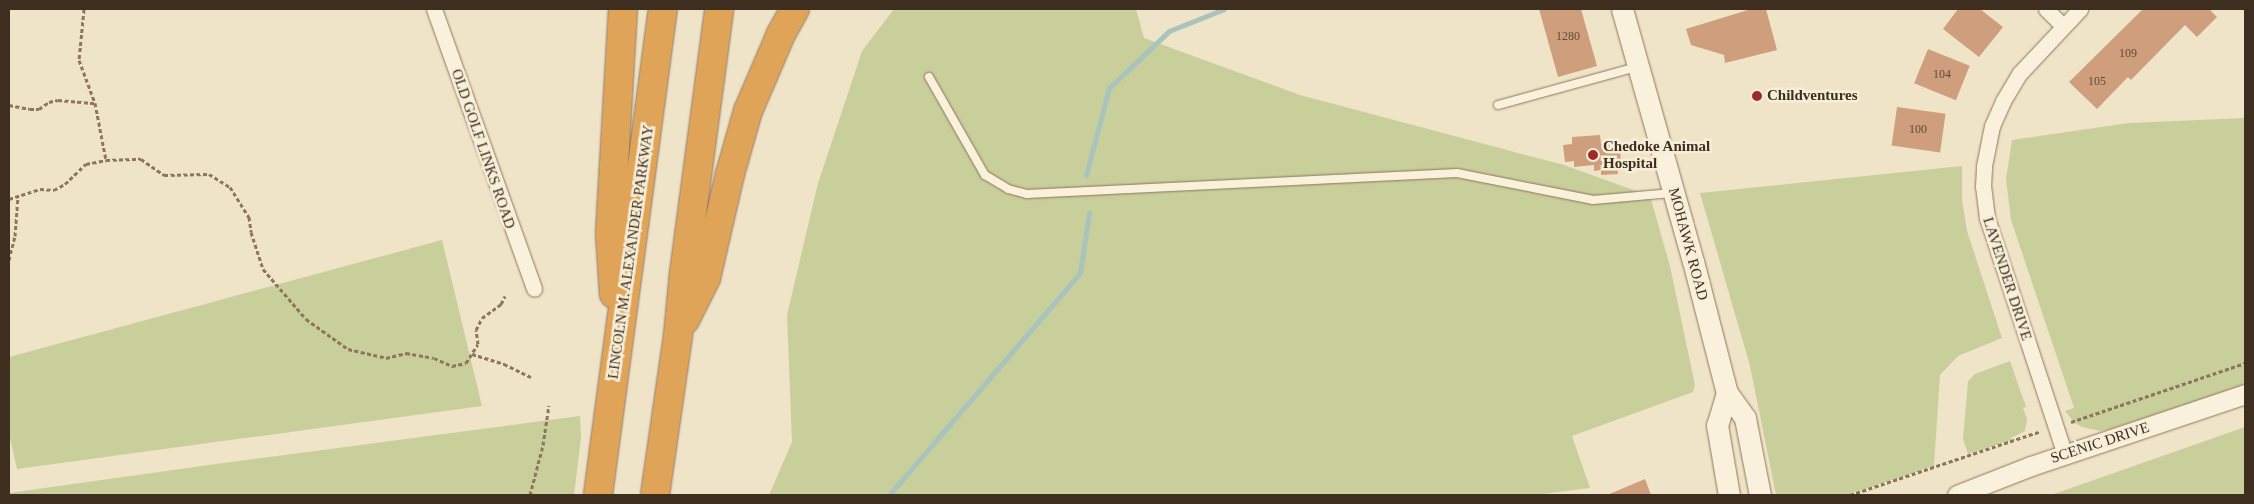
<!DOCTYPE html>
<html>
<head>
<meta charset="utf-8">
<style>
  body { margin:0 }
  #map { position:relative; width:2254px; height:504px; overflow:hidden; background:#f0e4c8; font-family:Georgia,serif }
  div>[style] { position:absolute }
  .green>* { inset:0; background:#c9cf9b }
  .stream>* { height:5px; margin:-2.5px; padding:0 2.5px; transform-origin:2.5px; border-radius:2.5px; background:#a9c4bc }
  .building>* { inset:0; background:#cf9f7d; transform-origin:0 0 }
  .path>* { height:3px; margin-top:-1.5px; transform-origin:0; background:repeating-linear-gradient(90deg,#8d765c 0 4px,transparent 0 6.5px) }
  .roads { filter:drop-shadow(0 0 1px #8d765c) drop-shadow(0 0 1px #8d765c) }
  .service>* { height:8px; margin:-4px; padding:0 4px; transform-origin:4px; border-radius:4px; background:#faf1dc }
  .minor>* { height:15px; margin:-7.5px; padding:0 7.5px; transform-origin:7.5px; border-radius:7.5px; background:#faf1dc }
  .tertiary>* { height:19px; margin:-9.5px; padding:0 9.5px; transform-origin:9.5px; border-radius:9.5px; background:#faf1dc }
  .secondary>* { height:21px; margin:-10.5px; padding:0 10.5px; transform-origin:10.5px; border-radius:10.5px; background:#faf1dc }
  .motorway>* { height:28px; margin:-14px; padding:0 14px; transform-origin:14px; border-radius:14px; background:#e0a458 }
  .dots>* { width:14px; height:14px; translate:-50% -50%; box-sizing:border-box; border:2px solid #f7eed8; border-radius:50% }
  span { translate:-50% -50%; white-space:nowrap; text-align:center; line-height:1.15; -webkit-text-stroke:5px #f7eed8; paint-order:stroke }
  .number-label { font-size:12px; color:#624a37 }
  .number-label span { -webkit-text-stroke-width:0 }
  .poi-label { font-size:15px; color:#3d2e20; font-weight:700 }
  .left { translate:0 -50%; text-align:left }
  .street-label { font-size:15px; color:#3d2e20 }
  .frame { position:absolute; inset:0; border:10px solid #3d2e20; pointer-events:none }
</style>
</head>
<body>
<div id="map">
  <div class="green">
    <i style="clip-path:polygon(894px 9px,1136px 9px,1144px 38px,1300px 95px,1564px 165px,1650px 196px,1670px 266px,1695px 385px,1693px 392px,1572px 436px,1590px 488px,1535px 495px,769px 495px,792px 442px,787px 315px,818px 183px,862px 51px)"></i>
    <i style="clip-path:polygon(2245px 118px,2245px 386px,2111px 429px,2100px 431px,2082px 427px,2075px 423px,2065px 411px,2074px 408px,2011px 220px,2006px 179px,2012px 140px,2129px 123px)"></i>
    <i style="clip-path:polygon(1962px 166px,1962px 200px,1967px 231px,2002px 338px,1958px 356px,1940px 375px,1934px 466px,1846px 495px,1776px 495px,1750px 366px,1700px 193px)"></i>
    <i style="clip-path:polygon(442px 240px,482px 406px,17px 469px,9px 434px,9px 357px)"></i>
    <i style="clip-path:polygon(2010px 361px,2026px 407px,2023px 408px,2027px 419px,2025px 431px,2011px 438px,2011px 440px,1968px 454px,1963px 439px,1968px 381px,1975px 374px)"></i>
    <i style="clip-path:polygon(580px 416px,581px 438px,574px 495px,9px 495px,9px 493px,216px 464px)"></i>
    <i style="clip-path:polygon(2245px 427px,2245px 495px,2051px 495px)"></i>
  </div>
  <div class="stream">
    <i style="left:1086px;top:175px;width:90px;rotate:-75.2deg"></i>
    <i style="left:1109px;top:88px;width:83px;rotate:-43.5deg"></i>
    <i style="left:1169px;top:31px;width:59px;rotate:-21.8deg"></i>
    <i style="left:889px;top:495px;width:293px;rotate:-49.3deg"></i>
    <i style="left:1080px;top:273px;width:61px;rotate:-81.5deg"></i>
  </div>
  <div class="building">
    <i style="clip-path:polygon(1539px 9px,1581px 9px,1597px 66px,1558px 77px)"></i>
    <i style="clip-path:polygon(1751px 9px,1766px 9px,1777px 50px,1725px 63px,1724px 55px,1691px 45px,1686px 29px)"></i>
    <i style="clip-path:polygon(1958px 9px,1980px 9px,2003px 27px,1979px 57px,1943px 29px)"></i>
    <i style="clip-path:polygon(2143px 9px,2209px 9px,2217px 17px,2197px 37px,2185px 25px,2131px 80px,2128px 77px,2097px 109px,2069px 82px)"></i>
    <i style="left:1928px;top:49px;width:45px;height:37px;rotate:22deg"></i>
    <i style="left:1897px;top:107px;width:49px;height:39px;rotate:8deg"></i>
    <i style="clip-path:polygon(1600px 135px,1601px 144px,1616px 142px,1617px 149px,1620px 149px,1621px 165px,1617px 165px,1618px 174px,1601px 175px,1601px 170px,1594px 171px,1594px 165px,1574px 167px,1574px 161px,1565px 162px,1563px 145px,1572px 144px,1572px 137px)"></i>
    <i style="clip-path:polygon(1645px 479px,1651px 495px,1607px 495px)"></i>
  </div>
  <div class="path">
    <i style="left:84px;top:9px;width:51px;rotate:95.6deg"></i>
    <i style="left:79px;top:60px;width:46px;rotate:69.6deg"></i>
    <i style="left:95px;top:103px;width:58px;rotate:79.1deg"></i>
    <i style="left:9px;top:105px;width:21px;rotate:11deg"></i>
    <i style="left:30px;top:109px;width:9px"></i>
    <i style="left:39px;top:109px;width:12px;rotate:-35deg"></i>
    <i style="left:49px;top:102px;width:9px;rotate:-13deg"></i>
    <i style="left:58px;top:100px;width:37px;rotate:5deg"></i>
    <i style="left:9px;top:199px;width:33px;rotate:-18deg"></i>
    <i style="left:40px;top:189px;width:14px;rotate:4deg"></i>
    <i style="left:54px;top:190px;width:13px;rotate:-29deg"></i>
    <i style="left:65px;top:184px;width:29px;rotate:-44deg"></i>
    <i style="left:86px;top:164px;width:20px;rotate:-11deg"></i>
    <i style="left:106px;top:160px;width:35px;rotate:-2deg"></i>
    <i style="left:141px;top:159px;width:28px;rotate:35deg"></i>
    <i style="left:164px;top:175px;width:45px;rotate:-1.3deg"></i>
    <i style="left:209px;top:174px;width:25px;rotate:32deg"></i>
    <i style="left:230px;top:187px;width:36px;rotate:58deg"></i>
    <i style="left:249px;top:217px;width:15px;rotate:82deg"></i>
    <i style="left:251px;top:232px;width:39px;rotate:72deg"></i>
    <i style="left:263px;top:269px;width:66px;rotate:49.3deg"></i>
    <i style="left:306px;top:319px;width:52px;rotate:35.5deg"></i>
    <i style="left:348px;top:349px;width:39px;rotate:13deg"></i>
    <i style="left:386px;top:358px;width:21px;rotate:-14deg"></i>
    <i style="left:406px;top:353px;width:28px;rotate:10deg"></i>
    <i style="left:434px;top:358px;width:20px;rotate:24deg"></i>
    <i style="left:452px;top:366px;width:14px;rotate:-12deg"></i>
    <i style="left:466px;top:363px;width:22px;rotate:-58deg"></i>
    <i style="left:478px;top:344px;width:14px;rotate:-98deg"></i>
    <i style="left:476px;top:330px;width:13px;rotate:-63deg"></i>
    <i style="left:482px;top:318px;width:24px;rotate:-36deg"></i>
    <i style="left:501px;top:304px;width:9px;rotate:-63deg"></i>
    <i style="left:9px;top:260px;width:25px;rotate:-76deg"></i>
    <i style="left:15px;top:236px;width:40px;rotate:-85.7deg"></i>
    <i style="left:472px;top:354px;width:34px;rotate:17deg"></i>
    <i style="left:504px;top:364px;width:30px;rotate:26deg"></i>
    <i style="left:2071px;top:422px;width:184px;rotate:-18.7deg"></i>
    <i style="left:530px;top:495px;width:52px;rotate:-75.4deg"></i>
    <i style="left:543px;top:445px;width:40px;rotate:-81.5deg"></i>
    <i style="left:1850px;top:495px;width:201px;rotate:-18.5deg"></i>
  </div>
  <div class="roads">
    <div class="service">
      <i style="left:929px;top:77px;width:113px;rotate:60.3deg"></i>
      <i style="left:985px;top:175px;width:27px;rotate:31deg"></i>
      <i style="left:1008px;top:189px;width:20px;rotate:15deg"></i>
      <i style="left:1027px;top:194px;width:431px;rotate:-2.8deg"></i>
      <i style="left:1457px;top:173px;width:139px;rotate:11.2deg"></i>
      <i style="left:1593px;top:200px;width:79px;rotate:-5.1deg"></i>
      <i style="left:1498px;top:105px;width:144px;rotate:-15.3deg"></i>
    </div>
    <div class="minor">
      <i style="left:434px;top:9px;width:297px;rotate:70.3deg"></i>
      <i style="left:2046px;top:9px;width:24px;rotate:45deg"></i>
      <i style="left:2065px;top:455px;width:250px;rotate:-108.2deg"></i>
      <i style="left:1987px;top:218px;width:31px;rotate:-97deg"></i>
      <i style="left:1983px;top:187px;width:21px;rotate:-87deg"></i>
      <i style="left:1984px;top:166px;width:41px;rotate:-78.7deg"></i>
      <i style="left:1992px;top:126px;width:27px;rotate:-66deg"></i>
      <i style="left:2003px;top:101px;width:33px;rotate:-59deg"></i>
      <i style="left:2020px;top:73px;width:88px;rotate:-46.8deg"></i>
    </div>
    <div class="tertiary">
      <i style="left:1957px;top:495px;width:79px;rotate:-21.4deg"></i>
      <i style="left:2031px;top:466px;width:226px;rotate:-18.6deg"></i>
    </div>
    <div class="secondary">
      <i style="left:1622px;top:9px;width:262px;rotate:74.3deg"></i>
      <i style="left:1693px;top:261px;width:136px;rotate:75.6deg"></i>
      <i style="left:1727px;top:393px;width:31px;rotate:54deg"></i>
      <i style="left:1745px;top:418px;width:78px;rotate:79deg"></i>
      <i style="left:1727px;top:393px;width:34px;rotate:107deg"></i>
      <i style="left:1717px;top:425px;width:71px;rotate:80.3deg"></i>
    </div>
    <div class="motorway">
      <i style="left:614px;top:294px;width:61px;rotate:-93.8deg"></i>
      <i style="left:610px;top:233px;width:224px;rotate:-86.7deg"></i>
      <i style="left:685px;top:320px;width:47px;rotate:-63.4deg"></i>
      <i style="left:706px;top:278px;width:107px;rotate:-77deg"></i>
      <i style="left:730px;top:174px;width:66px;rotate:-74.1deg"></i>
      <i style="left:748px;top:111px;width:84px;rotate:-66.8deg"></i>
      <i style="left:781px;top:34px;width:29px;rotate:-61deg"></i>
      <i style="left:598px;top:495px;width:490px;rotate:-82.4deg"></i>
      <i style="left:655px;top:495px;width:162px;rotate:-81.8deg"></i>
      <i style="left:678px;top:335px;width:62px;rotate:-84.5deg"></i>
      <i style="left:684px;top:273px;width:266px;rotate:-82.4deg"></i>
    </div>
  </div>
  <div class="dots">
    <i style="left:1757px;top:96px;background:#9e2a2b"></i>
    <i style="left:1593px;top:155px;background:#9e2a2b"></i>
  </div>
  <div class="number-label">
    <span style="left:1568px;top:37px">1280</span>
    <span style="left:2128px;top:54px">109</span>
    <span style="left:1942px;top:75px">104</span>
    <span style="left:2097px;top:82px">105</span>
    <span style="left:1918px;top:130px">100</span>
  </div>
  <div class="poi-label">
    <span class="left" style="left:1767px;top:96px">Childventures</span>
    <span class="left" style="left:1603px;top:155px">Chedoke Animal<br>Hospital</span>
  </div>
  <div class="street-label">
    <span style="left:483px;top:149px;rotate:71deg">OLD GOLF LINKS ROAD</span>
    <span style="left:1688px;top:244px;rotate:75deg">MOHAWK ROAD</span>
    <span style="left:631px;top:252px;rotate:-82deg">LINCOLN M. ALEXANDER PARKWAY</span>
    <span style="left:2007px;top:279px;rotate:72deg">LAVENDER DRIVE</span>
    <span style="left:2100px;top:443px;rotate:-18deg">SCENIC DRIVE</span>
  </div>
  <div class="frame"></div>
</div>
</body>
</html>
